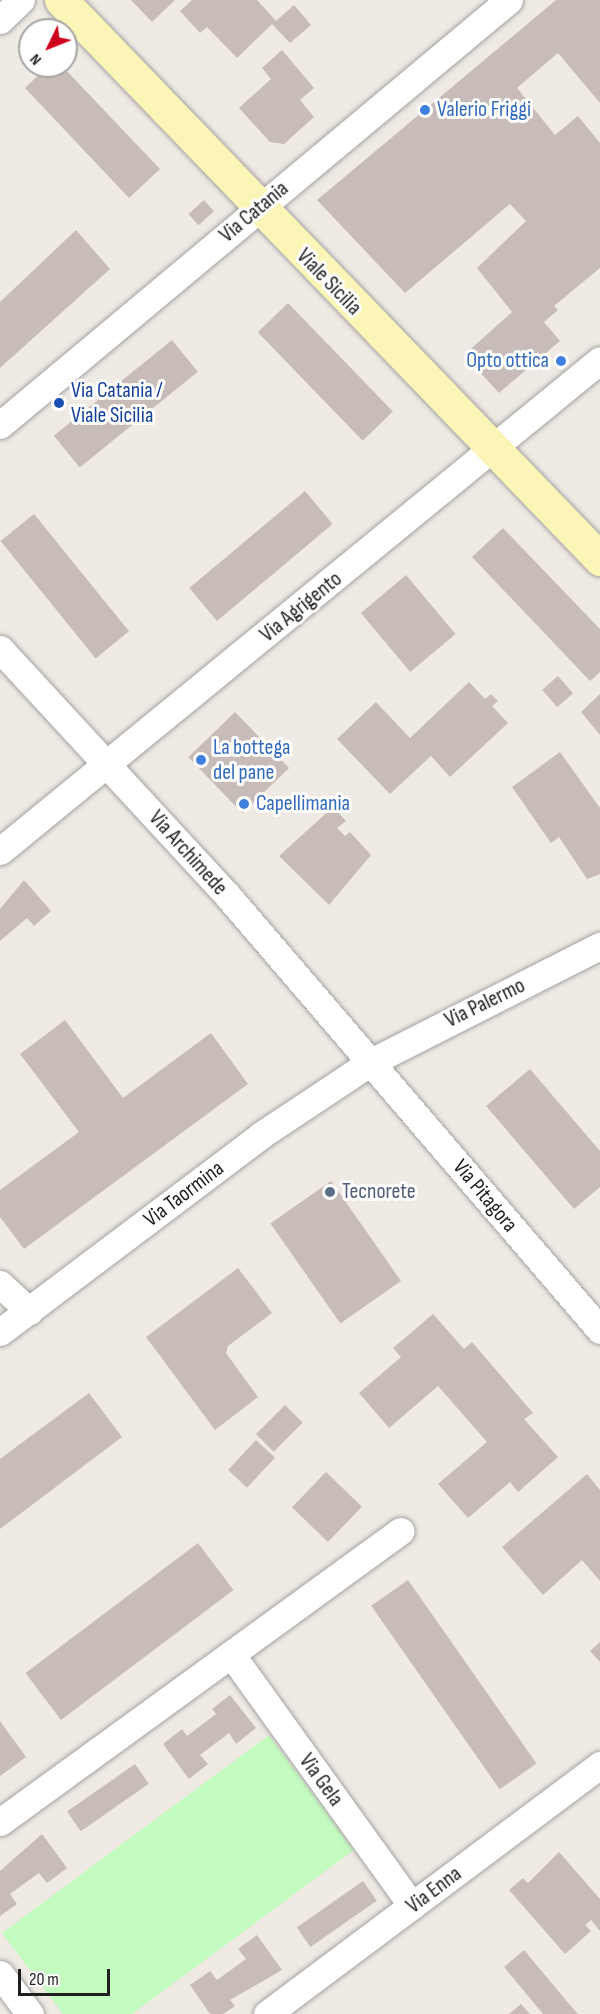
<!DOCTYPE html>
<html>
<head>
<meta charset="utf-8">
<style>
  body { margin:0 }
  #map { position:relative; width:600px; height:2014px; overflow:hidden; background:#f0eae4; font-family:"Sofia Sans Condensed",sans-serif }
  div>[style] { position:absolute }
  .park>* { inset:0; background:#c4fbc0 }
  .building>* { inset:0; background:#c8bcb8; transform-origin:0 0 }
  .roads { filter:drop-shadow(0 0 2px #a3a3a3) drop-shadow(0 0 2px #a3a3a3) }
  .street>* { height:27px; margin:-13.5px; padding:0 13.5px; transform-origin:13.5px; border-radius:13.5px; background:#fff }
  .secondary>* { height:33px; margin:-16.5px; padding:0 16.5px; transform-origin:16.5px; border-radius:16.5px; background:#fbf5b7 }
  .dots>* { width:16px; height:16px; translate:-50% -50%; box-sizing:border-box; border:3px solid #fff; border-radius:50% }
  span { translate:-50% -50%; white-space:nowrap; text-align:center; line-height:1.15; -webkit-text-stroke:6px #fff; paint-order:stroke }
  .shop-label { font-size:22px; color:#366cbe }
  .left { translate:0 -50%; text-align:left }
  .right { translate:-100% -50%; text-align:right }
  .street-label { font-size:22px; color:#1f1f1f }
  .transit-label { font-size:22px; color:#164399 }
  .service-label { font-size:22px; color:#4e5e75 }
  .north { position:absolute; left:18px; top:18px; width:60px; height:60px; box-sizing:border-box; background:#fff; border:2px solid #a5a5a5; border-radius:50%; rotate:227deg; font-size:16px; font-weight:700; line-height:24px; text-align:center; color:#1f1f1f }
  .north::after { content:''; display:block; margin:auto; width:21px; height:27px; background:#cd001d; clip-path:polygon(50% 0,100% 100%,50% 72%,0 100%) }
  .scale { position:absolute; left:18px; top:1969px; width:92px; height:27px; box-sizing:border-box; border:3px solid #1f1f1f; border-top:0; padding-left:8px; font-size:18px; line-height:21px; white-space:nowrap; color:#1f1f1f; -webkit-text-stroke:4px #fff; paint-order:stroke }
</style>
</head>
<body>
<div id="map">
  <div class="park">
    <i style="clip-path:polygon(269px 1735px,354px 1850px,132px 2014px,63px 2014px,2px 1933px)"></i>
  </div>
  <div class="building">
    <i style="clip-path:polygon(131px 0,175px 0,152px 22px)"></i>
    <i style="clip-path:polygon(192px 0,257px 0,276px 21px,294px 5px,311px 25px,290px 43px,272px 24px,237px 58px,207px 27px,200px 33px,180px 11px)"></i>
    <i style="clip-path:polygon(556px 0,600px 0,600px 103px,558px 53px,517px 88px,555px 135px,578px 116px,600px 143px,600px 268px,554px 306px,558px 310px,544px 322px,560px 341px,499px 393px,464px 355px,512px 312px,477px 268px,526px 221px,510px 204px,405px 293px,317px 200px)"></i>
    <i style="clip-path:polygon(282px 50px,314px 88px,300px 100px,314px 117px,284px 144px,270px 142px,239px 108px,271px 79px,262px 68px)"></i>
    <i style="clip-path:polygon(48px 66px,62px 66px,160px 169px,129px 198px,25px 88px)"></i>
    <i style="left:204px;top:200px;width:15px;height:21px;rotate:48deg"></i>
    <i style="clip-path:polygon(76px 230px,110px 269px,0 368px,0 302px)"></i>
    <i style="left:288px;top:303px;width:151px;height:42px;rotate:46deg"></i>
    <i style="left:172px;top:340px;width:41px;height:152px;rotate:51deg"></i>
    <i style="left:305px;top:491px;width:43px;height:151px;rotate:50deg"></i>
    <i style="left:34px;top:514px;width:151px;height:43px;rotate:51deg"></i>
    <i style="clip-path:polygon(503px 528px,600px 629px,600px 672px,590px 681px,472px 557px)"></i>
    <i style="left:406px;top:575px;width:77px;height:59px;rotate:50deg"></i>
    <i style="left:558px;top:676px;width:23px;height:21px;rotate:49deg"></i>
    <i style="clip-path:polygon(469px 682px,485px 699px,491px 694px,498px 701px,492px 706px,508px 723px,450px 777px,431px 756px,390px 794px,337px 739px,376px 702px,410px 738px)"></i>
    <i style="clip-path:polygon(600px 694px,600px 735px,581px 712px)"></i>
    <i style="left:235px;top:712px;width:78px;height:65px;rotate:46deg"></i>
    <i style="clip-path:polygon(560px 752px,600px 808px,600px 874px,587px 879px,559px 837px,551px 843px,512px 787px)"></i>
    <i style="clip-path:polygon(333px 807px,346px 821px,337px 828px,345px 836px,350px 832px,371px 855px,329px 905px,279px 856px)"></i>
    <i style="clip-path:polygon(24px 880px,51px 911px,34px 926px,27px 918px,0 941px,0 909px)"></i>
    <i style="clip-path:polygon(65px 1020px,123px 1098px,211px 1033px,248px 1084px,24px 1249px,0 1217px,0 1190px,79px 1132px,20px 1054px)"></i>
    <i style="clip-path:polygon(530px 1069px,600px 1151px,600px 1187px,574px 1209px,486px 1106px)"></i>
    <i style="left:331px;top:1181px;width:122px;height:74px;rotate:55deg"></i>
    <i style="clip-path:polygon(238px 1268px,272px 1313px,228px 1346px,226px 1353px,258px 1397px,215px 1430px,146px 1337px)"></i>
    <i style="clip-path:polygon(433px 1314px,464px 1349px,472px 1342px,533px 1413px,524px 1419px,558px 1457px,518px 1492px,510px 1482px,468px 1518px,438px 1484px,487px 1442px,438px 1386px,389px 1428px,359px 1393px,401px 1357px,393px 1348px)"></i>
    <i style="clip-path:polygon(89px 1393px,122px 1437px,0 1529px,0 1459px)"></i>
    <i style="left:285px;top:1405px;width:25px;height:41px;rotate:45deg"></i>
    <i style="left:256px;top:1440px;width:26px;height:41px;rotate:43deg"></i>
    <i style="left:326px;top:1472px;width:50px;height:49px;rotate:44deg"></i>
    <i style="clip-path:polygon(587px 1474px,600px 1490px,600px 1581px,582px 1560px,543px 1595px,502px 1547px)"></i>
    <i style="left:198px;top:1543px;width:59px;height:216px;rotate:53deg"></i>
    <i style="left:408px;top:1580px;width:224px;height:45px;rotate:55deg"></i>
    <i style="clip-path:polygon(600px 1642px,600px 1662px,590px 1651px)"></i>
    <i style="clip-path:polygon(230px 1695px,256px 1728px,236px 1744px,229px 1733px,200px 1755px,208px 1764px,189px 1779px,163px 1744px,182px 1729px,187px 1736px,216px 1714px,212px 1709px)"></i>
    <i style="clip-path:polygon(0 1721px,26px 1757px,0 1776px)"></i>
    <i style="left:135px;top:1764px;width:24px;height:83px;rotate:55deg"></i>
    <i style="clip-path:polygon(42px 1834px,67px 1868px,47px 1883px,39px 1873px,10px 1894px,17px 1904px,0 1916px,0 1871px)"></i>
    <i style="clip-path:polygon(559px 1852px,600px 1899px,600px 1931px,591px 1920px,585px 1925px,591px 1931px,565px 1954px,509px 1890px,523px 1878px,528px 1883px)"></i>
    <i style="left:363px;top:1881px;width:24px;height:81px;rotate:55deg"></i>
    <i style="clip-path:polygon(257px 1935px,282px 1970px,230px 2000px,235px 2006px,223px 2014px,210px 2014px,190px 1985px,210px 1971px,217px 1980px,246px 1959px,238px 1949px)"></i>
    <i style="clip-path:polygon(524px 1950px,570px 2005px,578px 2014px,543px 2014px,504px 1967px)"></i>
    <i style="clip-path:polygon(521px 2004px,530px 2014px,509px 2014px)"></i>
  </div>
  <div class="roads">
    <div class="street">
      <i style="left:0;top:20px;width:29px;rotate:-44deg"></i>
      <i style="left:0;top:425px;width:663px;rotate:-39.86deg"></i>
      <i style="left:0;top:649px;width:335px;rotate:47.3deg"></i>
      <i style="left:227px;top:895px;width:573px;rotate:49.39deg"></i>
      <i style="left:0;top:851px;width:775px;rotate:-39.29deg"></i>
      <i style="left:0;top:1284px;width:40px;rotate:43deg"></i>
      <i style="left:0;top:1332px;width:327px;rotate:-37deg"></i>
      <i style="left:261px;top:1135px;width:132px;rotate:-33.6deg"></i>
      <i style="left:371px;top:1062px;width:257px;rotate:-26.9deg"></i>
      <i style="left:231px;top:1654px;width:310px;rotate:54.3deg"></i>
      <i style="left:0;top:1822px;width:495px;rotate:-36deg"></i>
      <i style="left:0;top:1974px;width:50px;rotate:53.1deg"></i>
      <i style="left:267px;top:2014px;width:416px;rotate:-36.8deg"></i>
    </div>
    <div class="secondary">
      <i style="left:61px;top:0;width:777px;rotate:46.04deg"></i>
    </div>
  </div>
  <div class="dots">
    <i style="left:425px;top:110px;background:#3f7fe0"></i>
    <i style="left:561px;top:361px;background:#3f7fe0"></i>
    <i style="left:59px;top:403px;background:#1a4fb4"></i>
    <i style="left:201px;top:760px;background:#3f7fe0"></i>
    <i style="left:244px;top:804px;background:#3f7fe0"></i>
    <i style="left:330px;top:1192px;background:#5c6f8a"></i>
  </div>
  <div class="shop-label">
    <span class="left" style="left:437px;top:110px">Valerio Friggi</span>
    <span class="right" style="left:549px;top:361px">Opto ottica</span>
    <span class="left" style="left:213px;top:760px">La bottega<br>del pane</span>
    <span class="left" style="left:256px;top:804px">Capellimania</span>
  </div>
  <div class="street-label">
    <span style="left:254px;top:212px;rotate:-40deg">Via Catania</span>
    <span style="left:329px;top:282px;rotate:46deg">Viale Sicilia</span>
    <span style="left:301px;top:607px;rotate:-39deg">Via Agrigento</span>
    <span style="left:188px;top:853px;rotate:48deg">Via Archimede</span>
    <span style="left:485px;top:1003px;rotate:-26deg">Via Palermo</span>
    <span style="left:184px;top:1194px;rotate:-37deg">Via Taormina</span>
    <span style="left:485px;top:1196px;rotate:50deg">Via Pitagora</span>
    <span style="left:321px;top:1780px;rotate:54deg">Via Gela</span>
    <span style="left:434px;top:1890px;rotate:-37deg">Via Enna</span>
  </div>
  <div class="transit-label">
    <span class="left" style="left:71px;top:403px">Via Catania /<br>Viale Sicilia</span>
  </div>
  <div class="service-label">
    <span class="left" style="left:342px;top:1192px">Tecnorete</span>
  </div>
  <div class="north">N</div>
  <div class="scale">20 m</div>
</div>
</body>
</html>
